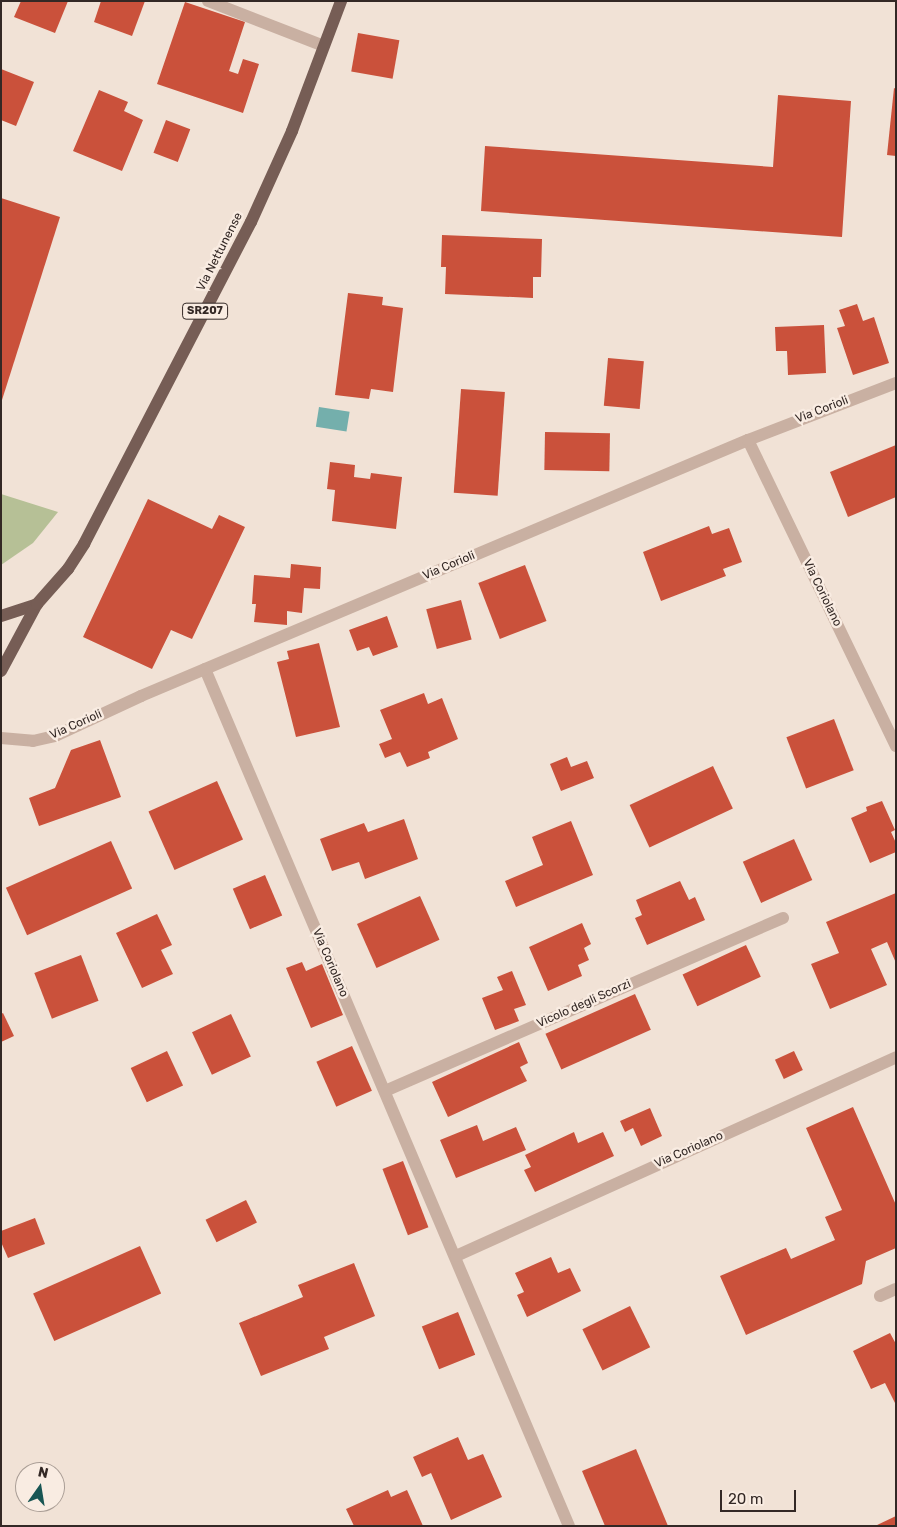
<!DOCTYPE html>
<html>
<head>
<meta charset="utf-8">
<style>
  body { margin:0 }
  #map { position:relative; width:897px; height:1527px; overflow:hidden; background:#f1e2d6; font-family:Rubik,sans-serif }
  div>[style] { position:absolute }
  .green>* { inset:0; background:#b6c096 }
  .water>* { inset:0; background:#74afac; transform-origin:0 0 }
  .building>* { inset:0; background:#ca513b; transform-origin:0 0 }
  .street>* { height:12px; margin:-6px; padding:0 6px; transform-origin:6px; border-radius:6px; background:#c9b0a2 }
  .primary>* { height:12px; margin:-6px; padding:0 6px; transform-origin:6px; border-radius:6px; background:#765d55 }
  span { translate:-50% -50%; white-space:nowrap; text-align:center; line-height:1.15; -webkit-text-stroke:5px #f9ece2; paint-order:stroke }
  .shield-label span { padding:1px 4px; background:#f9ece2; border:1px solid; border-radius:4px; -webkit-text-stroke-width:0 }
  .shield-label { font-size:11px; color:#332825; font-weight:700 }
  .street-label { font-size:12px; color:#332825 }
  .frame { position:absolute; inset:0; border:2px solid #332825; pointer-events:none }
  .north { position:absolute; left:15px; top:1462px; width:50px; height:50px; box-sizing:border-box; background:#f9ece2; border:1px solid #aa9e96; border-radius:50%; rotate:13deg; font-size:14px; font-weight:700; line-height:20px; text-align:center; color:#332825 }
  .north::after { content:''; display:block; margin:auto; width:18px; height:22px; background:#195654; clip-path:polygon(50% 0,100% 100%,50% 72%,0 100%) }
  .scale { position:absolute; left:720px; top:1490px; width:76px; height:22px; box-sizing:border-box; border:2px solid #332825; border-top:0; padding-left:6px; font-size:15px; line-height:18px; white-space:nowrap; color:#332825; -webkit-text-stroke:4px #f9ece2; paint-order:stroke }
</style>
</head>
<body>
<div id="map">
  <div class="green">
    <i style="clip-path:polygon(1px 494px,58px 512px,33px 543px,1px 565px)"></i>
  </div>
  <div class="water">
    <i style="left:319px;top:407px;width:31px;height:20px;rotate:9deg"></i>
  </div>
  <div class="building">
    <i style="clip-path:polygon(21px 1px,68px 1px,55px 33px,14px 17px)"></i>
    <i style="clip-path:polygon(101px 1px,145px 1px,132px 36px,94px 22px)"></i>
    <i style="clip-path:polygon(185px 2px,245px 22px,229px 71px,238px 74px,243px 59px,259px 64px,243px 113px,157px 84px)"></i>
    <i style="left:358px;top:33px;width:42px;height:39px;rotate:10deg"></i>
    <i style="clip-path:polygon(1px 69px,34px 82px,16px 126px,1px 120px)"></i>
    <i style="clip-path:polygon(894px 88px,896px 89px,896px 156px,887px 155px)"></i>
    <i style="clip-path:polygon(99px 90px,128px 102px,124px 111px,143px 120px,122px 171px,73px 151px)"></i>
    <i style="clip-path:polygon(778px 95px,851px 101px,842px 237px,481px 211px,485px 146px,773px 167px)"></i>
    <i style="left:166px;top:120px;width:26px;height:35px;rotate:21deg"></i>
    <i style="clip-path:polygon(1px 198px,60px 217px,2px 400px,1px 400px)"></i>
    <i style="clip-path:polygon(442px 235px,542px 239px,541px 277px,533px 277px,533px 298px,445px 294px,446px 267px,441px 267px)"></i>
    <i style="clip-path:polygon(348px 293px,383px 297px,382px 305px,403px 308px,393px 392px,371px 389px,369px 399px,335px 395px)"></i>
    <i style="clip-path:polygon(857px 304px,863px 321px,874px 317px,889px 363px,853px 375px,837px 328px,845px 326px,839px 310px)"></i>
    <i style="clip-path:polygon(824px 325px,826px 373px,788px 375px,787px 351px,776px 351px,775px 327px)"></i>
    <i style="left:608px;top:358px;width:36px;height:48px;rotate:5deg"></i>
    <i style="left:461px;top:389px;width:44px;height:104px;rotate:4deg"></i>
    <i style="left:545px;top:432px;width:65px;height:38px;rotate:1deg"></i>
    <i style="clip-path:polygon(896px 445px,896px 497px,848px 517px,830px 472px)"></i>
    <i style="clip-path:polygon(330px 462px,355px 465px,354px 477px,370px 479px,371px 473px,402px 477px,396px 529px,332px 521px,335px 490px,327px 489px)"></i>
    <i style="clip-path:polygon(148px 499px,212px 529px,219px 515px,245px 527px,192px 639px,171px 630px,152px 669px,83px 637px)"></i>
    <i style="clip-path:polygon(709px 526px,712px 534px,729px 528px,742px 562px,723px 569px,726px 576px,661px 601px,643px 552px)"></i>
    <i style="clip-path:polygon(291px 564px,321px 567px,320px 589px,304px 588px,302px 613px,287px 611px,287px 625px,254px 622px,256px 604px,252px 604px,254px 575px,290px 578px)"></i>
    <i style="left:525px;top:565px;width:60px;height:50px;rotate:69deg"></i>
    <i style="left:461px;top:600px;width:41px;height:36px;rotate:75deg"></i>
    <i style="clip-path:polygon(387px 616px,398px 647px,373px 656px,369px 647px,357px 651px,349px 630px)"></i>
    <i style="clip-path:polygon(319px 643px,340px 727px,296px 737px,277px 662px,289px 659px,287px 651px)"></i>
    <i style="clip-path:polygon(424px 693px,428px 704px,442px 698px,458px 739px,428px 752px,430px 758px,407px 767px,400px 752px,385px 758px,379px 744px,392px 739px,380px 710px)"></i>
    <i style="left:834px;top:719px;width:55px;height:51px;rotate:69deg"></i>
    <i style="clip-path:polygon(100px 740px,121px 797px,39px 826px,29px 798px,55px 788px,71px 750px)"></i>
    <i style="clip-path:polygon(567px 757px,571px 767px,587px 761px,594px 778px,561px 791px,550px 764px)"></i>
    <i style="left:713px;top:766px;width:47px;height:92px;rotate:65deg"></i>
    <i style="left:217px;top:781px;width:64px;height:75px;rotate:66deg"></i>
    <i style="clip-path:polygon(882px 801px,895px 830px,891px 832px,896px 843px,896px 852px,870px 863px,851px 818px,867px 811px,866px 807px)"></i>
    <i style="clip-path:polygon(404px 819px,418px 859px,365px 879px,359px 862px,332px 871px,320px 839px,364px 823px,368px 832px)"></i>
    <i style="clip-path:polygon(571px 821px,593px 875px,516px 907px,505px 881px,543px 865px,532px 837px)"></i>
    <i style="left:794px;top:839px;width:45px;height:56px;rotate:66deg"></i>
    <i style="left:111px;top:841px;width:52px;height:115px;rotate:66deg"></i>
    <i style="left:265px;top:875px;width:44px;height:35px;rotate:67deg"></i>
    <i style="clip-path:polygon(680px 881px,689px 900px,695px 897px,705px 920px,647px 945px,635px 918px,642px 915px,636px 900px)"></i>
    <i style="clip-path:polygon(896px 893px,896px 963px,887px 942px,871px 949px,887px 985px,830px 1009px,811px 964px,839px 953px,826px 922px)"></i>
    <i style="left:420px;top:896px;width:48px;height:69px;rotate:66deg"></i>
    <i style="clip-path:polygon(157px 914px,172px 945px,161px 950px,173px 974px,142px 988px,116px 933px)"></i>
    <i style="clip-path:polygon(582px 923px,591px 944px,584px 948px,589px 960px,578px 965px,582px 976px,548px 991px,529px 947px)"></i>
    <i style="left:746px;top:945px;width:35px;height:70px;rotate:65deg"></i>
    <i style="left:81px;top:955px;width:49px;height:50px;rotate:69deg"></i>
    <i style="clip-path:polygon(302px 962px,306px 971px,322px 964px,343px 1015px,311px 1028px,286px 968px)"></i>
    <i style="clip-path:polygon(512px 971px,526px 1005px,514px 1009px,519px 1021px,495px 1030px,482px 998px,503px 990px,497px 977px)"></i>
    <i style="left:635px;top:994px;width:39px;height:98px;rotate:66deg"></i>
    <i style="clip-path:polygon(3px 1013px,14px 1036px,1px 1042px,1px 1014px)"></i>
    <i style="left:231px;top:1014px;width:47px;height:43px;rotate:65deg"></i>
    <i style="clip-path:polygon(519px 1042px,528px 1063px,520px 1067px,527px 1081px,448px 1117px,432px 1082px)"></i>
    <i style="left:352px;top:1046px;width:49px;height:39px;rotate:66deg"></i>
    <i style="left:167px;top:1051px;width:38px;height:40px;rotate:65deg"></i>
    <i style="left:794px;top:1051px;width:21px;height:21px;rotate:65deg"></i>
    <i style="clip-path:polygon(853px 1107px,896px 1205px,896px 1248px,866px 1261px,862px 1284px,746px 1335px,720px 1276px,786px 1248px,791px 1259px,835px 1240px,825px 1217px,842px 1210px,806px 1128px)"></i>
    <i style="clip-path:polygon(650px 1108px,662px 1136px,641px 1146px,633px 1128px,625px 1132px,620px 1121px)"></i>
    <i style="clip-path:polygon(477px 1125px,483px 1141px,516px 1127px,526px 1150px,456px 1178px,440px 1140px)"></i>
    <i style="clip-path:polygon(574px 1132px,578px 1143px,603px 1132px,614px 1156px,535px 1192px,524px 1170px,531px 1167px,525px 1155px)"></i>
    <i style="left:403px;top:1161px;width:71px;height:22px;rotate:69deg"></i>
    <i style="left:246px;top:1200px;width:25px;height:45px;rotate:64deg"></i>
    <i style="clip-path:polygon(35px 1218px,45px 1244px,8px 1258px,1px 1242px,1px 1231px)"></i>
    <i style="left:140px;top:1246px;width:52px;height:117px;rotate:66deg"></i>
    <i style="clip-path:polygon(551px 1257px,558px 1273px,570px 1268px,581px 1291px,527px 1317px,517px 1295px,524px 1292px,515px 1273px)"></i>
    <i style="clip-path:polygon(354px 1263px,375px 1316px,324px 1337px,329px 1349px,261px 1376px,239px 1323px,303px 1297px,298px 1285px)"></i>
    <i style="left:630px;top:1306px;width:46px;height:53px;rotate:64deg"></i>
    <i style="left:458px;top:1312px;width:46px;height:39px;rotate:68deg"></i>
    <i style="clip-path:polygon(890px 1333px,896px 1344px,896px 1405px,885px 1383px,871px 1389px,853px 1351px)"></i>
    <i style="clip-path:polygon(458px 1437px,468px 1460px,483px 1454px,502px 1497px,451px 1520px,431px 1473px,422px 1477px,413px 1457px)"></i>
    <i style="clip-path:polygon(636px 1449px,668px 1526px,605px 1526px,582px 1471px)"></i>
    <i style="clip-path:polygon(388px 1490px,391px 1497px,407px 1490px,423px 1526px,354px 1526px,346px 1509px)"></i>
    <i style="clip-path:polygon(896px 1516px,896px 1526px,875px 1526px)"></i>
  </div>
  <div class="street">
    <i style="left:208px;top:1px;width:124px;rotate:21.2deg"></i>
    <i style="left:748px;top:440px;width:340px;rotate:64.2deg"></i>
    <i style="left:205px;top:669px;width:931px;rotate:66.99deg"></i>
    <i style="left:1px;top:738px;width:32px;rotate:5deg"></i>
    <i style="left:33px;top:741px;width:23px;rotate:-13deg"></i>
    <i style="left:55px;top:736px;width:95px;rotate:-24.9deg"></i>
    <i style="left:141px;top:696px;width:659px;rotate:-22.87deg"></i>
    <i style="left:748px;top:440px;width:159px;rotate:-21.1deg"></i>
    <i style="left:385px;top:1091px;width:434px;rotate:-23.5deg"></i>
    <i style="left:456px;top:1256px;width:483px;rotate:-24.3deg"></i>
    <i style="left:880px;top:1296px;width:17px;rotate:-24deg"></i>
  </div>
  <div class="primary">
    <i style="left:1px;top:616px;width:38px;rotate:-18deg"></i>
    <i style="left:1px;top:671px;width:76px;rotate:-61.8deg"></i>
    <i style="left:37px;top:604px;width:47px;rotate:-48.5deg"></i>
    <i style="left:68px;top:569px;width:30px;rotate:-57deg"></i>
    <i style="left:84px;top:544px;width:363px;rotate:-62.6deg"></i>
    <i style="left:251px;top:222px;width:100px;rotate:-65.7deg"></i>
    <i style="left:292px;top:131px;width:139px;rotate:-69.3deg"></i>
  </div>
  <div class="shield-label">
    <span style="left:205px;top:311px">SR207</span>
  </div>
  <div class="street-label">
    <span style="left:220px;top:252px;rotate:-63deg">Via Nettunense</span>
    <span style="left:822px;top:410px;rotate:-21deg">Via Corioli</span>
    <span style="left:449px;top:566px;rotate:-23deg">Via Corioli</span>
    <span style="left:822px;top:593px;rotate:64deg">Via Coriolano</span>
    <span style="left:76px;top:725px;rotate:-24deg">Via Corioli</span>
    <span style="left:330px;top:963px;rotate:67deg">Via Coriolano</span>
    <span style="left:584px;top:1004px;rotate:-24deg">Vicolo degli Scorzi</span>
    <span style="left:689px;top:1150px;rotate:-24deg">Via Coriolano</span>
  </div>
  <div class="frame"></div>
  <div class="north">N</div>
  <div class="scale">20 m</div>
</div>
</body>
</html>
